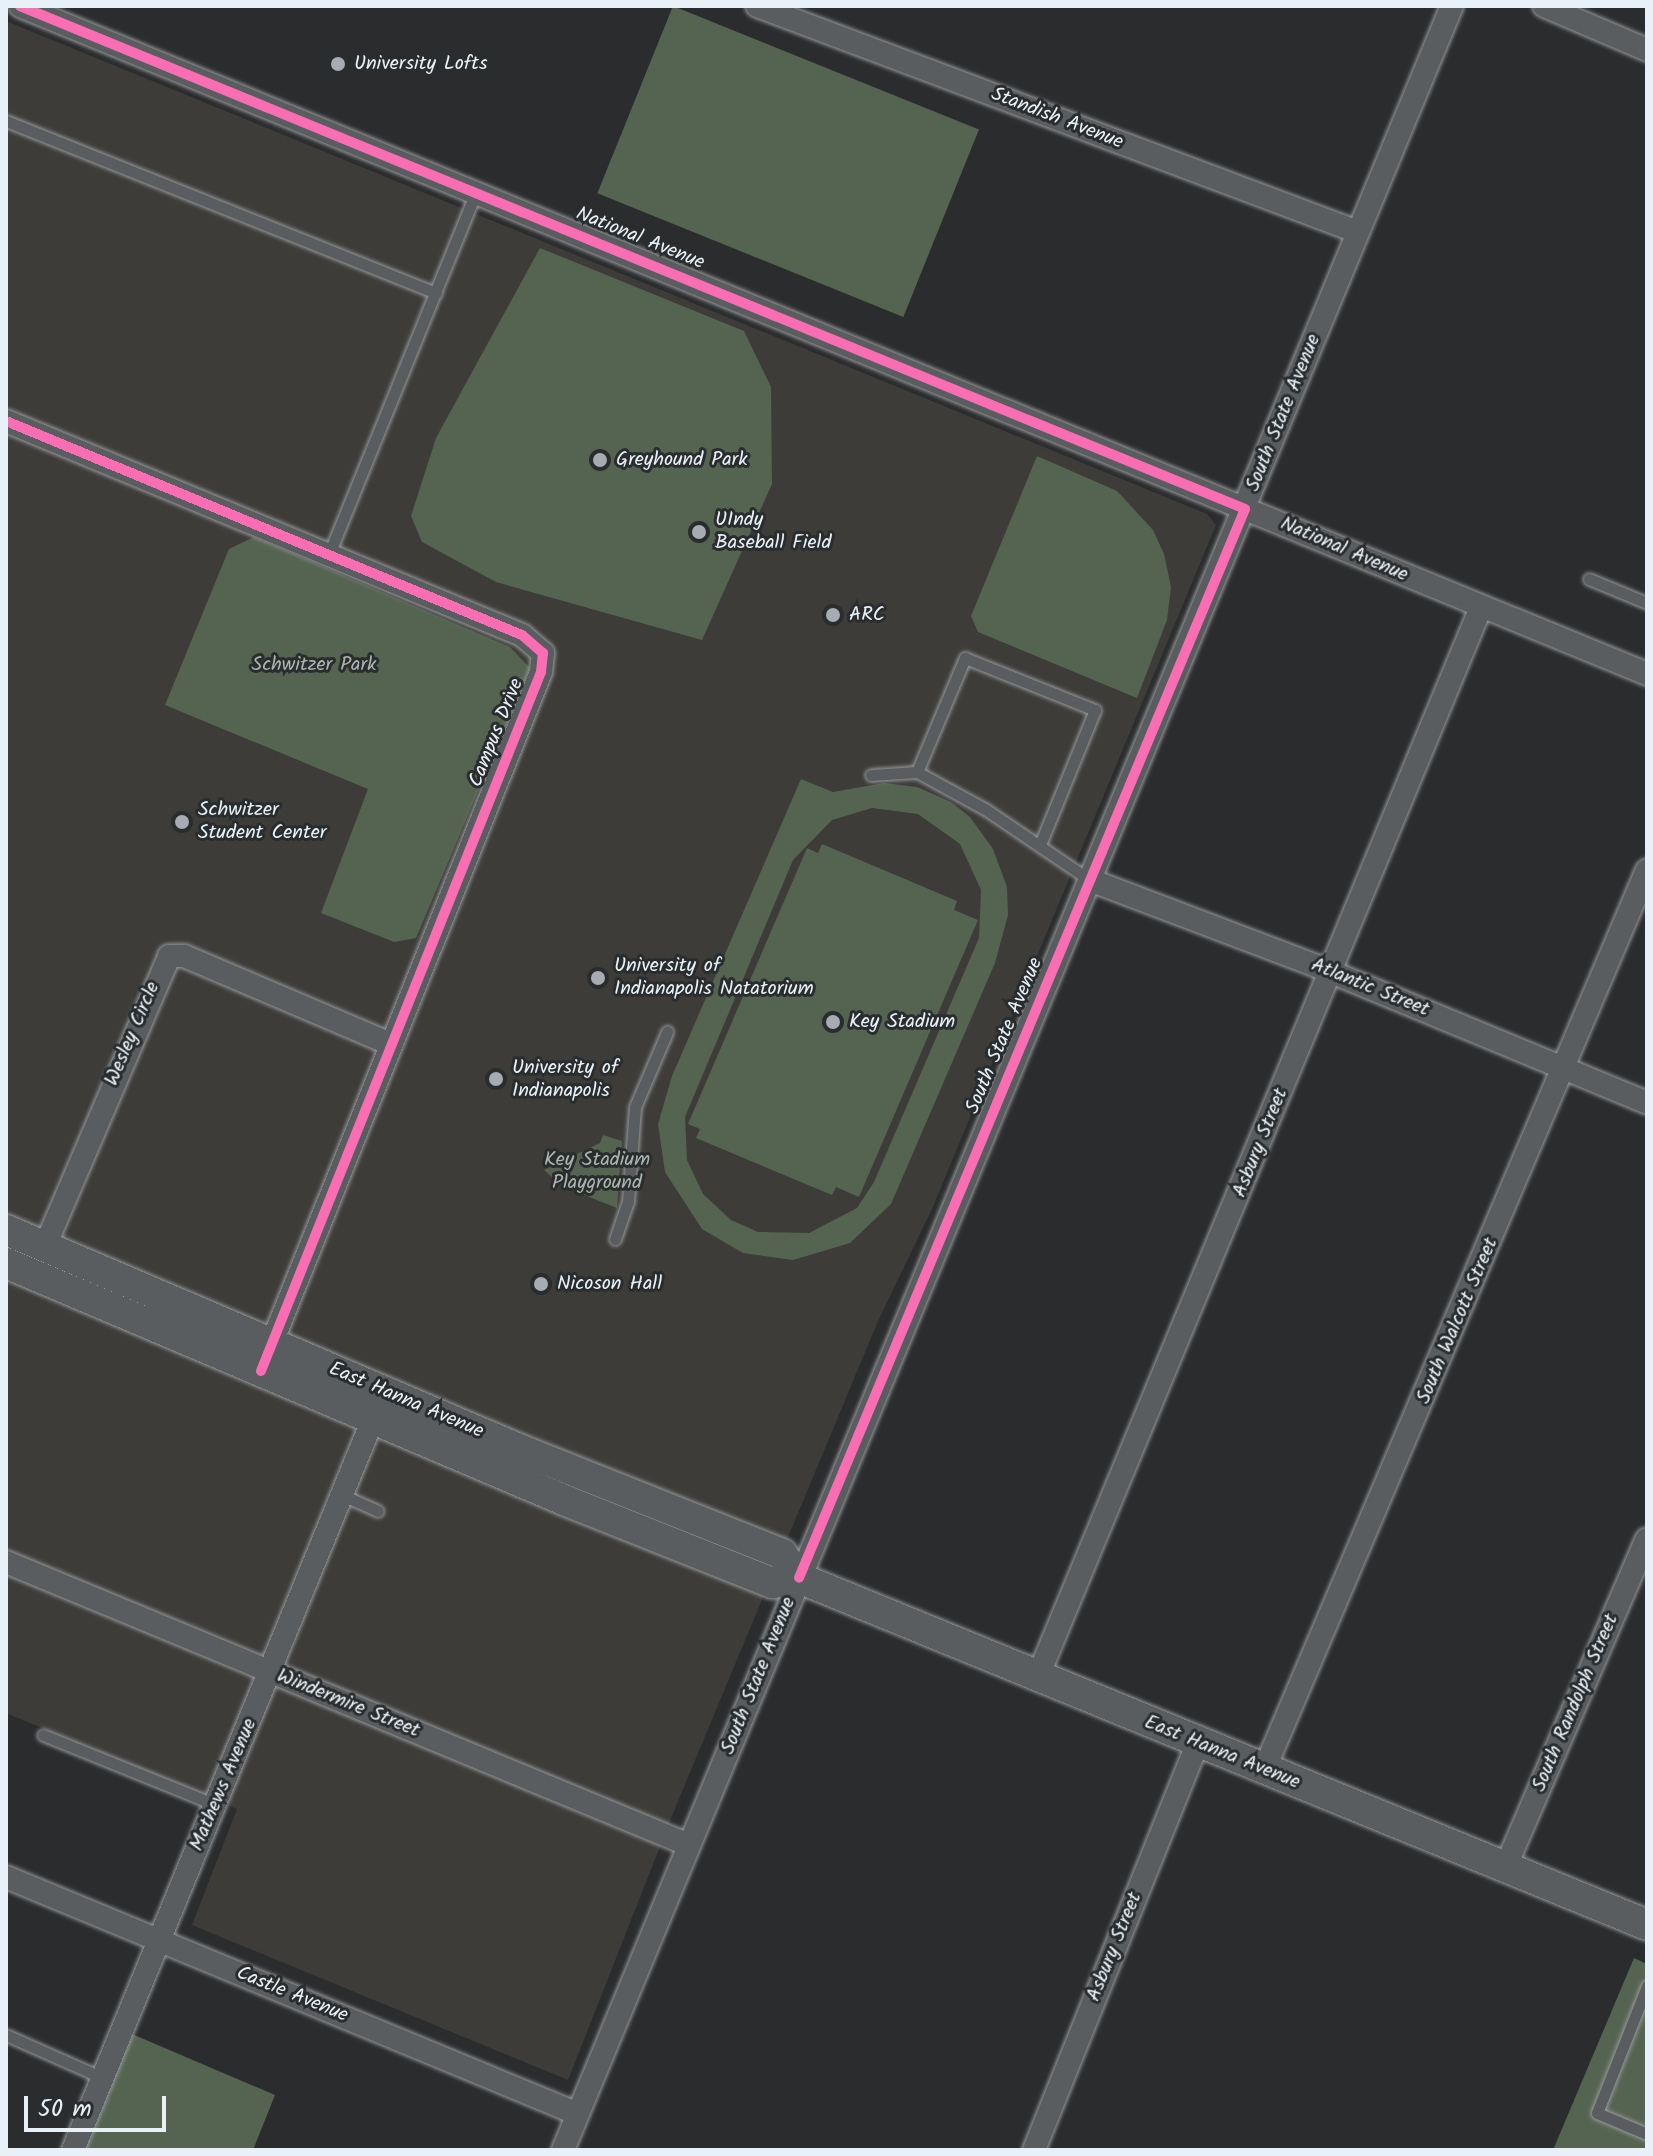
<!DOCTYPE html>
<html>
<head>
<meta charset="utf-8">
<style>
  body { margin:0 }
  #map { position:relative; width:1653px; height:2156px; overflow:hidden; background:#2b2c2d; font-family:Kalam,sans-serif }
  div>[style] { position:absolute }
  .built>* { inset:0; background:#3d3c39 }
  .green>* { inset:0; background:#556450; transform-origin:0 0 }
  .roads { filter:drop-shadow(0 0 2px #96989a) drop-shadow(0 0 2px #96989a) }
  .lane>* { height:11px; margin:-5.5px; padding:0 5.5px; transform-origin:5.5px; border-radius:5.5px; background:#5a5d60 }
  .street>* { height:22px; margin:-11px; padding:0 11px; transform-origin:11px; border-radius:11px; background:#5a5d60 }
  .secondary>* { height:30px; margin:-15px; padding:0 15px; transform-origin:15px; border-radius:15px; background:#5a5d60 }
  .cycleway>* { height:10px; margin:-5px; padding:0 5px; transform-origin:5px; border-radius:5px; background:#f96db3 }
  .dots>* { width:22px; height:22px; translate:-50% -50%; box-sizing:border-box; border:4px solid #2a2d2e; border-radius:50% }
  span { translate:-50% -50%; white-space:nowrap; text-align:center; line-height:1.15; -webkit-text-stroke:6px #2a2d2e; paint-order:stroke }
  .poi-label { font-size:20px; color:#e8f1f8 }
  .left { translate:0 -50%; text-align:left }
  .street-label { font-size:20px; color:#e8f1f8 }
  .park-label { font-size:20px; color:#a9b6af }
  .frame { position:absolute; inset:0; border:8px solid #e8f1f8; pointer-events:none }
  .scale { position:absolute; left:24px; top:2096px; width:142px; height:36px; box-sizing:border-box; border:4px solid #e8f1f8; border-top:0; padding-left:10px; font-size:24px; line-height:28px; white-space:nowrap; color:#e8f1f8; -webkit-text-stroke:6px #2a2d2e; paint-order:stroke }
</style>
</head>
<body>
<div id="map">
  <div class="built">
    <i style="clip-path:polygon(6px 21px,1207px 514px,1216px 525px,932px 1209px,878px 1321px,676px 1806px,568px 2080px,192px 1925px,237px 1809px,6px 1713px)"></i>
  </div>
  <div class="green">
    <i style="left:673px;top:6px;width:330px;height:202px;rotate:22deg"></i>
    <i style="clip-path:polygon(540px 248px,744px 331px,771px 387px,772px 484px,702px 640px,496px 582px,422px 542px,411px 516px,436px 438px)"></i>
    <i style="clip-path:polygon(1037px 456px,1117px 491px,1153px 530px,1164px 554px,1171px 587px,1167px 620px,1137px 698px,978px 632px,971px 616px)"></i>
    <i style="clip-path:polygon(254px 537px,510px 647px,530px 668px,416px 938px,394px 942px,321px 913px,368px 789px,165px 705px,229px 549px)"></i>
    <i style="clip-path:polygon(evenodd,801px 779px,833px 792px,884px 783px,917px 787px,951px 802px,970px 817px,993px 849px,1007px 887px,1008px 915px,995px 963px,891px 1204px,850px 1243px,793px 1260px,743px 1253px,702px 1229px,665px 1172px,658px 1124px,672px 1076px,801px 779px,872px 808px,918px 814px,960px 844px,981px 890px,979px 938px,874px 1182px,857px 1208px,809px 1233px,758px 1232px,731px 1220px,703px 1194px,687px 1160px,685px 1117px,793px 860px,832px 820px,872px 808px)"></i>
    <i style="clip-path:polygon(822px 844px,957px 901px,954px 910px,978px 920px,859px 1197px,836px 1187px,832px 1195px,696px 1138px,700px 1129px,688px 1124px,807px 848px,818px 853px)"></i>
    <i style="clip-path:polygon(603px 1135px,622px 1141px,617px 1208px,562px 1186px,544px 1170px,600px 1143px)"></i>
    <i style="clip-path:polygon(1634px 1958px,1647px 1964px,1647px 2150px,1553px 2150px)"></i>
    <i style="clip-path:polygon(132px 2034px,275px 2095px,253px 2150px,84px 2150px)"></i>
  </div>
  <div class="roads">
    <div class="lane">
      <i style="left:6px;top:121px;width:463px;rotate:21.8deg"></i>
      <i style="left:329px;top:554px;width:391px;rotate:-67.9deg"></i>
      <i style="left:1589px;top:579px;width:63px;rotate:22.5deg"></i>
      <i style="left:917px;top:772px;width:124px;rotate:-67.2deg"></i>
      <i style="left:965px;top:658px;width:140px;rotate:21.8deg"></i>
      <i style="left:1095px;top:710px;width:146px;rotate:112.2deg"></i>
      <i style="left:871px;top:775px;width:46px;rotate:-3.7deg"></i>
      <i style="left:917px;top:772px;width:77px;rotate:28.6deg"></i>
      <i style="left:985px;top:809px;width:127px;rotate:34.1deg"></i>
      <i style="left:615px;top:1239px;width:39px;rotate:-71deg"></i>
      <i style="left:628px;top:1202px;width:95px;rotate:-85.8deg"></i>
      <i style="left:635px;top:1107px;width:82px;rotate:-66.9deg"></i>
      <i style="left:342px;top:1495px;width:39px;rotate:24deg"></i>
      <i style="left:43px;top:1735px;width:187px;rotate:22deg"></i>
      <i style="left:1647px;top:1986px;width:136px;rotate:111.5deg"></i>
      <i style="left:1597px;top:2113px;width:54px;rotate:22.8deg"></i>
      <i style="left:6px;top:2035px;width:106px;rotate:23.9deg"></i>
    </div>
    <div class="street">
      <i style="left:20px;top:6px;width:1759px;rotate:22.32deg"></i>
      <i style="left:757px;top:6px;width:642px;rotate:20.61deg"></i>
      <i style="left:1544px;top:6px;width:112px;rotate:23.1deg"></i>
      <i style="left:6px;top:421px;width:559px;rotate:22.53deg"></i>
      <i style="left:522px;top:635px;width:28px;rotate:41deg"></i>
      <i style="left:543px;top:653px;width:19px;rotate:96deg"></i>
      <i style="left:541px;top:672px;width:736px;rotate:111.86deg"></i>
      <i style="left:1090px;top:880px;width:256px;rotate:20.8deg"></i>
      <i style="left:1329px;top:971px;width:344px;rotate:22.5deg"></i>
      <i style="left:45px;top:1246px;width:315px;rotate:-66.8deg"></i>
      <i style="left:169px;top:956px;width:15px"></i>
      <i style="left:184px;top:956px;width:224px;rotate:23.1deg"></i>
      <i style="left:6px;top:1562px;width:739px;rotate:22.51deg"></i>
      <i style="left:1038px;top:1676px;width:1157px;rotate:-67.49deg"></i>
      <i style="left:1264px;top:1770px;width:978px;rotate:-66.95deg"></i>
      <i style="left:1505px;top:1868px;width:358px;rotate:-66.7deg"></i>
      <i style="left:6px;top:1877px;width:619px;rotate:22.51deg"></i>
      <i style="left:73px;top:2150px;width:790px;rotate:-67.69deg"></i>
      <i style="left:563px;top:2150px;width:2321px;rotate:-67.48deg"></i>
      <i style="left:1034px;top:2150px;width:437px;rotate:-68.1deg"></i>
    </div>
    <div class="secondary">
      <i style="left:6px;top:1230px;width:560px;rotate:23.13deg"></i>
      <i style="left:521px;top:1450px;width:281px;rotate:21.7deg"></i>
      <i style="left:782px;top:1554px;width:29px;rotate:55deg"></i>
      <i style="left:6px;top:1263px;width:606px;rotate:23.01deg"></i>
      <i style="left:564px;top:1500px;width:225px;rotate:21.7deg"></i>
      <i style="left:773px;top:1583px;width:26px;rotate:-11deg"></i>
      <i style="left:799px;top:1578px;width:916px;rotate:22.25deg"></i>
    </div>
  </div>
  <div class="cycleway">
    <i style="left:20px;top:6px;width:1324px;rotate:22.32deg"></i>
    <i style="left:1245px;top:509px;width:1158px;rotate:112.65deg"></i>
    <i style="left:6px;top:421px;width:559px;rotate:22.53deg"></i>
    <i style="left:522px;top:635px;width:28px;rotate:41deg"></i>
    <i style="left:543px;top:653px;width:19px;rotate:96deg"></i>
    <i style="left:541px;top:672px;width:753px;rotate:111.83deg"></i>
  </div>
  <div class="dots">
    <i style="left:338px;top:64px;background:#a6acb1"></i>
    <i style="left:600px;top:460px;background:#a6acb1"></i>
    <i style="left:699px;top:532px;background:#a6acb1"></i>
    <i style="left:833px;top:615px;background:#a6acb1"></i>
    <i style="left:182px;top:822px;background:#a6acb1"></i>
    <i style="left:598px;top:978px;background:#a6acb1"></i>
    <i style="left:833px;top:1022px;background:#a6acb1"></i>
    <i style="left:496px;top:1079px;background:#a6acb1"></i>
    <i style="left:541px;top:1284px;background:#a6acb1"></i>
  </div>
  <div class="poi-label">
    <span class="left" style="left:354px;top:64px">University Lofts</span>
    <span class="left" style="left:616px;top:460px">Greyhound Park</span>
    <span class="left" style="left:715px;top:532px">UIndy<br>Baseball Field</span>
    <span class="left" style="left:849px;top:615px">ARC</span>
    <span class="left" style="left:198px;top:822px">Schwitzer<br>Student Center</span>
    <span class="left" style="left:614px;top:978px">University of<br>Indianapolis Natatorium</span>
    <span class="left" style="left:849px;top:1022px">Key Stadium</span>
    <span class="left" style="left:512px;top:1080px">University of<br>Indianapolis</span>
    <span class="left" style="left:557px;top:1284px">Nicoson Hall</span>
  </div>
  <div class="street-label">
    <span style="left:1057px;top:119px;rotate:21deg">Standish Avenue</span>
    <span style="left:640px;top:239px;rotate:22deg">National Avenue</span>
    <span style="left:1284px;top:413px;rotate:-68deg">South State Avenue</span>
    <span style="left:1344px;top:550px;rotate:23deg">National Avenue</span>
    <span style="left:497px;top:733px;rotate:-68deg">Campus Drive</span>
    <span style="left:1370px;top:988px;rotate:22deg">Atlantic Street</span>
    <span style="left:133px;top:1034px;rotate:-67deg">Wesley Circle</span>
    <span style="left:1005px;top:1036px;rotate:-67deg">South State Avenue</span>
    <span style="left:1261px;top:1143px;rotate:-68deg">Asbury Street</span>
    <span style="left:1458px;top:1321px;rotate:-67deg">South Walcott Street</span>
    <span style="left:406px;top:1401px;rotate:23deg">East Hanna Avenue</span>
    <span style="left:759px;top:1676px;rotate:-68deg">South State Avenue</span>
    <span style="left:1576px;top:1703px;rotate:-67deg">South Randolph Street</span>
    <span style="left:348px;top:1704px;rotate:22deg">Windermire Street</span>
    <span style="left:1222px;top:1753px;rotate:22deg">East Hanna Avenue</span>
    <span style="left:224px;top:1785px;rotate:-67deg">Mathews Avenue</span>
    <span style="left:1115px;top:1947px;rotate:-68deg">Asbury Street</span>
    <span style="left:292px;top:1995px;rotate:22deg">Castle Avenue</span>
  </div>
  <div class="park-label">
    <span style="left:314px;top:665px">Schwitzer Park</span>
    <span style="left:597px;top:1172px">Key Stadium<br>Playground</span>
  </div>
  <div class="frame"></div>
  <div class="scale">50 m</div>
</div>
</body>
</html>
